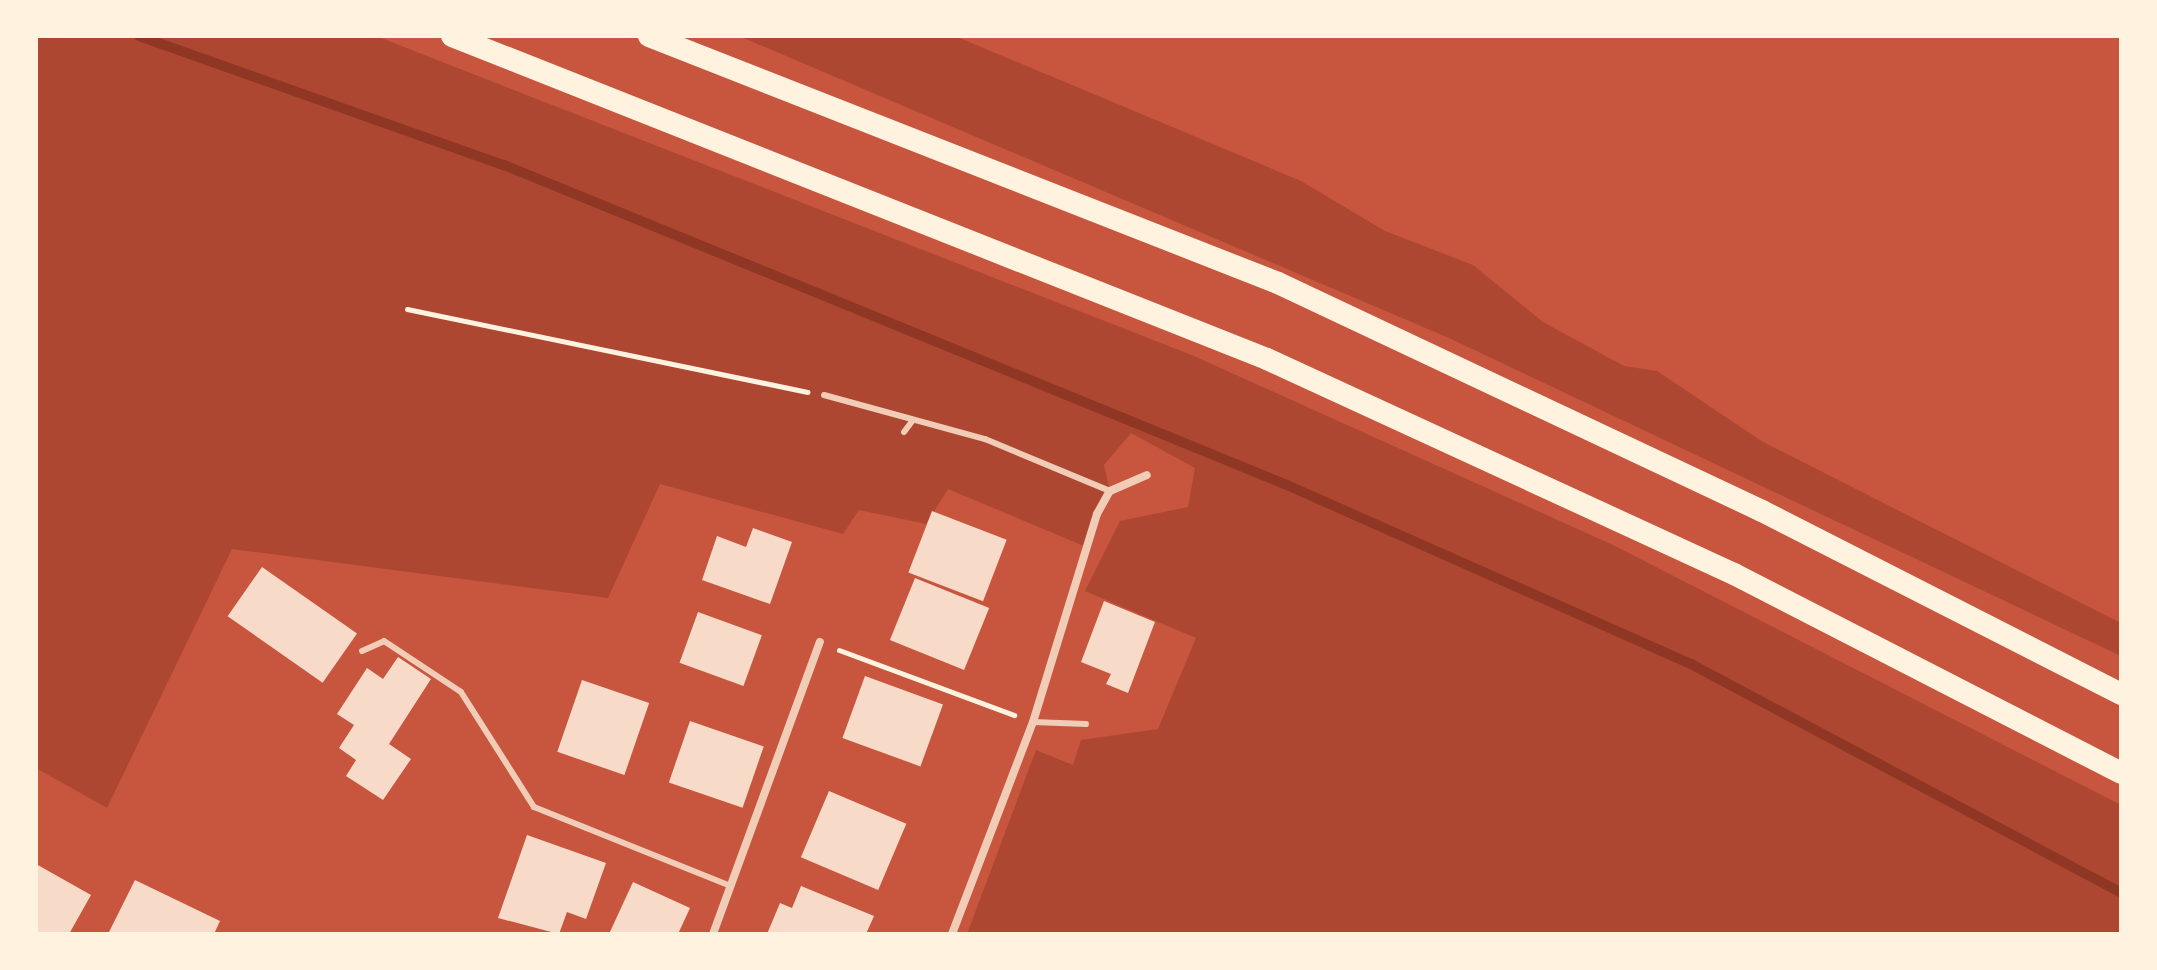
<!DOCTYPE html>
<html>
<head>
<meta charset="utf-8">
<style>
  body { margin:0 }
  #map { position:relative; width:2157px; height:970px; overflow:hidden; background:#c8553d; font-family:Poppins,sans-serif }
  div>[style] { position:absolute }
  .green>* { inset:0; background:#ae4732 }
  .stream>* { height:10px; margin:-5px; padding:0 5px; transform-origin:5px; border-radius:5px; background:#8f3625 }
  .building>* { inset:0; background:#f7dbc8; transform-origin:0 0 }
  .path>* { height:5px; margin:-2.5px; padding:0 2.5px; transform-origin:2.5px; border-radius:2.5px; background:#fff3e0 }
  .service>* { height:6px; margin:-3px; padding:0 3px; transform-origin:3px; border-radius:3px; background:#f1ccb7 }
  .minor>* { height:8px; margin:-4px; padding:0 4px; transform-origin:4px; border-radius:4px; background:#f1ccb7 }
  .trunk>* { height:22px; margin:-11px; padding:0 11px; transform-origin:11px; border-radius:11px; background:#fff3e0 }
  span { translate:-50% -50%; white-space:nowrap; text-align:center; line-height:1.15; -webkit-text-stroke:6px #fff3e0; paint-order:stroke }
  .frame { position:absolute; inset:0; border:38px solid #fff3e0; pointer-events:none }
</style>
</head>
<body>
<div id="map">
  <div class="green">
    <i style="clip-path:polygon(36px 36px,376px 36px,1194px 356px,1613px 545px,2121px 805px,2121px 934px,967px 934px,1036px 750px,1073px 765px,1081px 740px,1158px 729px,1196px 638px,1085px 591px,1120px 521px,1188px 507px,1195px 468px,1131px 433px,1104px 465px,1110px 491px,1084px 546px,948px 489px,926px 524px,859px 510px,843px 534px,660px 484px,608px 598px,232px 549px,107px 808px,36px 768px)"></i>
    <i style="clip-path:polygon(739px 36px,955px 36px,1301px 181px,1385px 231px,1473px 265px,1543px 322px,1624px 366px,1657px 371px,1763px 442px,2121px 623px,2121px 656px,1449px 338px)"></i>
  </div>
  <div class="stream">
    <i style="left:139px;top:36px;width:387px;rotate:19.5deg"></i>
    <i style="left:504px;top:165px;width:846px;rotate:22.23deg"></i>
    <i style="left:1287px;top:485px;width:442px;rotate:23.9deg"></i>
    <i style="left:1691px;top:664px;width:487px;rotate:28deg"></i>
  </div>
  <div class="building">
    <i style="left:932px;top:511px;width:80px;height:66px;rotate:21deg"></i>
    <i style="clip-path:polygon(753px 528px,792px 542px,770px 604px,702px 580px,717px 536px,746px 547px)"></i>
    <i style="left:262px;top:567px;width:116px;height:60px;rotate:35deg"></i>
    <i style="left:915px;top:578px;width:80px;height:67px;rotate:22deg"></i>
    <i style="clip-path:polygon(1104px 601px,1155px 622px,1128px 693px,1106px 684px,1111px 674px,1081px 662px)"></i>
    <i style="left:698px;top:612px;width:68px;height:54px;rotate:20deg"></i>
    <i style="clip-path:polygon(398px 657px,431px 679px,389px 744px,411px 759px,383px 800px,346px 776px,356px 760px,339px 748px,354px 725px,337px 714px,367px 668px,383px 679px)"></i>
    <i style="left:865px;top:676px;width:83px;height:66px;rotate:20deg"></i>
    <i style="left:582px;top:680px;width:71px;height:76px;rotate:19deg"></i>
    <i style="left:690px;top:721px;width:78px;height:65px;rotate:19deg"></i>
    <i style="left:829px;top:791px;width:84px;height:72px;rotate:23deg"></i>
    <i style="clip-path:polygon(527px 835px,606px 863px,586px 919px,567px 912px,559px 934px,498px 918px)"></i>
    <i style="clip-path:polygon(36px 864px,91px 895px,69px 934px,36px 934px)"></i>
    <i style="clip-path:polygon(135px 880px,220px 921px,214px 934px,108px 934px)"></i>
    <i style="clip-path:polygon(633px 882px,690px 908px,678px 934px,609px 934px)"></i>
    <i style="clip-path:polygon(801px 886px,874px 916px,866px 934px,767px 934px,780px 903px,792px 908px)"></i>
  </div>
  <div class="path">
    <i style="left:407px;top:309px;width:409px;rotate:11.7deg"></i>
    <i style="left:839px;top:650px;width:187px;rotate:20.4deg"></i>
  </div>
  <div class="service">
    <i style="left:824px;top:395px;width:167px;rotate:15.3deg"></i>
    <i style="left:985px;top:439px;width:135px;rotate:22.6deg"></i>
    <i style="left:904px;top:432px;width:15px;rotate:-53deg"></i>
    <i style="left:362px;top:651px;width:24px;rotate:-24deg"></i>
    <i style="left:384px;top:641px;width:92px;rotate:33.5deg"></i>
    <i style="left:461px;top:692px;width:136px;rotate:57.6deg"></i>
    <i style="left:534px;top:807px;width:212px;rotate:21.9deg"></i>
    <i style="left:1033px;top:722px;width:53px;rotate:2.2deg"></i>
  </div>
  <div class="minor">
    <i style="left:713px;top:934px;width:311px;rotate:-69.9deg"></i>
    <i style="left:952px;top:934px;width:227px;rotate:-69.1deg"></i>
    <i style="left:1033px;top:722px;width:218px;rotate:-72.9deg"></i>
    <i style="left:1097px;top:514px;width:26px;rotate:-61deg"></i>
    <i style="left:1110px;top:491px;width:40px;rotate:-23.4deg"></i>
  </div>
  <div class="trunk">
    <i style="left:452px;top:36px;width:877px;rotate:21.62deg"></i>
    <i style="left:1267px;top:359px;width:514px;rotate:24.72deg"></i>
    <i style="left:1734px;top:574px;width:435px;rotate:27.2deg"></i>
    <i style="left:649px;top:36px;width:676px;rotate:21.44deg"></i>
    <i style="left:1278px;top:283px;width:535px;rotate:25.22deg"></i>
    <i style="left:1762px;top:511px;width:403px;rotate:27deg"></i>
  </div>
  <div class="frame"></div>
</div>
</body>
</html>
